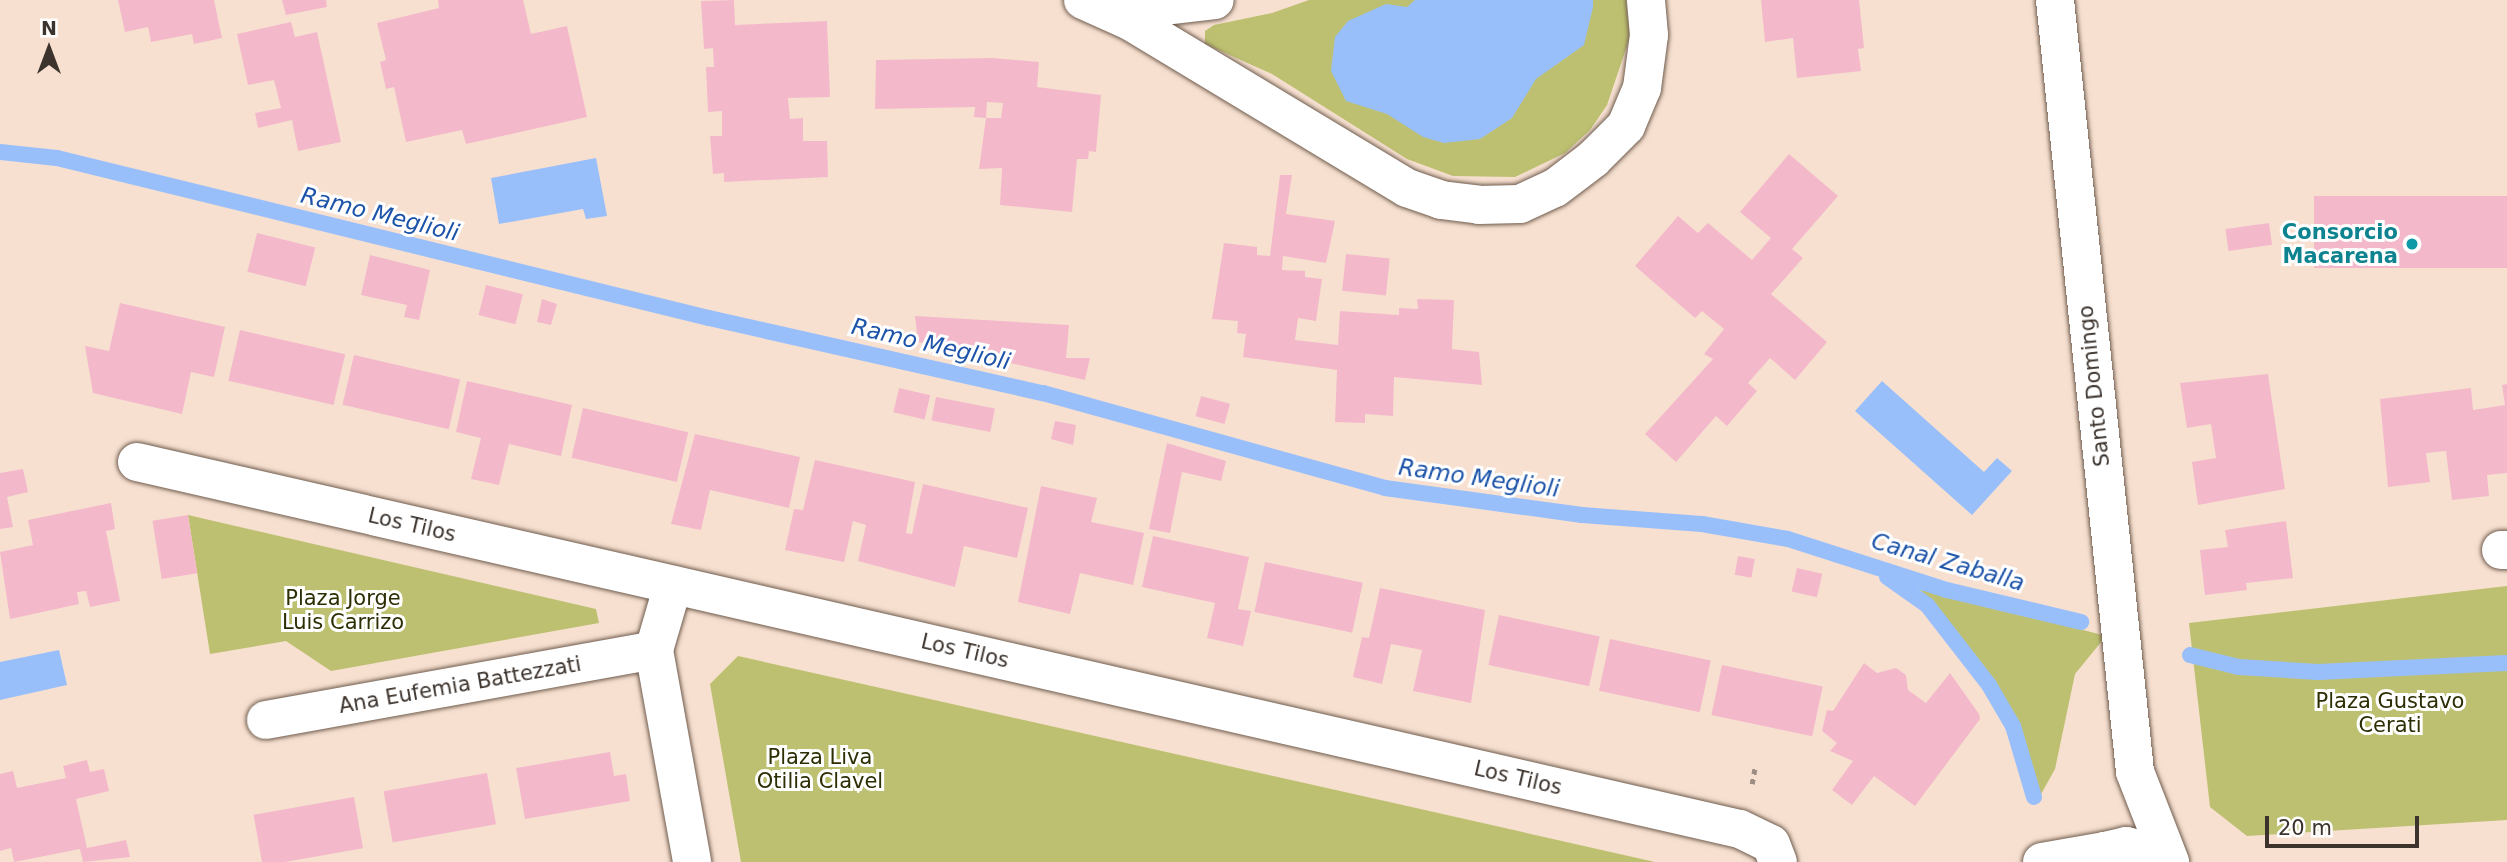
<!DOCTYPE html>
<html>
<head>
<meta charset="utf-8">
<style>
  body { margin:0 }
  #map { position:relative; width:2507px; height:862px; overflow:hidden; background:#f7e0d0; font-family:"DejaVu Sans",sans-serif }
  div>[style] { position:absolute }
  .green>* { inset:0; background:#bdc070 }
  .water>* { inset:0; background:#99bffb }
  .stream>* { height:16px; margin:-8px; padding:0 8px; transform-origin:8px; border-radius:8px; background:#99bffb }
  .building>* { inset:0; background:#f3b9cb; transform-origin:0 0 }
  .path>* { height:4.5px; margin-top:-2.25px; transform-origin:0; background:repeating-linear-gradient(90deg,#9c8c81 0 5px,transparent 0 10px) }
  .roads { filter:drop-shadow(0 0 2px #6f5c4e) drop-shadow(0 0 2px #6f5c4e) }
  .minor>* { height:38px; margin:-19px; padding:0 19px; transform-origin:19px; border-radius:19px; background:#fff }
  .dots>* { width:19px; height:19px; translate:-50% -50%; box-sizing:border-box; border:4px solid #fff; border-radius:50% }
  span { translate:-50% -50%; white-space:nowrap; text-align:center; line-height:1.15; -webkit-text-stroke:6px #fff; paint-order:stroke }
  .culture-label { font-size:21px; color:#0d838f; font-weight:700 }
  .right { translate:-100% -50%; text-align:right }
  .street-label { font-size:21px; color:#3c332d }
  .park-label { font-size:21px; color:#2e2e05 }
  .water-label { font-size:23px; color:#1c53a8; font-style:italic }
  .north { position:absolute; left:14px; top:14px; width:70px; height:70px; -webkit-text-stroke:5px #fff; paint-order:stroke; rotate:0deg; font-size:19px; font-weight:700; line-height:28px; text-align:center; color:#3c332d }
  .north::after { content:''; display:block; margin:auto; width:24px; height:32px; background:#3c332d; clip-path:polygon(50% 0,100% 100%,50% 72%,0 100%) }
  .scale { position:absolute; left:2265px; top:816px; width:154px; height:32px; box-sizing:border-box; border:4px solid #3c332d; border-top:0; padding-left:9px; font-size:21px; line-height:24px; white-space:nowrap; color:#3c332d; -webkit-text-stroke:5px #fff; paint-order:stroke }
</style>
</head>
<body>
<div id="map">
  <div class="green">
    <i style="clip-path:polygon(1309px 0,1626px 0,1630px 37px,1607px 105px,1590px 130px,1565px 153px,1515px 177px,1453px 176px,1407px 159px,1272px 74px,1205px 44px,1205px 31px,1214px 25px,1272px 13px)"></i>
    <i style="clip-path:polygon(188px 515px,596px 609px,599px 623px,331px 671px,286px 641px,210px 654px)"></i>
    <i style="clip-path:polygon(1916px 586px,2106px 636px,2075px 674px,2055px 769px,2040px 796px,2020px 726px,2002px 694px,1942px 612px)"></i>
    <i style="clip-path:polygon(2507px 586px,2507px 820px,2247px 836px,2210px 807px,2189px 623px)"></i>
    <i style="clip-path:polygon(738px 656px,1416px 808px,1655px 862px,741px 862px,710px 684px)"></i>
  </div>
  <div class="water">
    <i style="clip-path:polygon(1415px 0,1593px 0,1593px 7px,1584px 45px,1536px 79px,1512px 118px,1480px 139px,1444px 143px,1423px 137px,1387px 114px,1346px 101px,1331px 71px,1335px 37px,1348px 21px,1386px 4px,1407px 7px)"></i>
    <i style="clip-path:polygon(596px 158px,607px 216px,586px 219px,583px 209px,499px 224px,491px 178px)"></i>
    <i style="clip-path:polygon(1882px 381px,1984px 472px,1997px 458px,2012px 471px,1972px 515px,1855px 411px)"></i>
    <i style="clip-path:polygon(59px 650px,67px 685px,0 700px,0 662px)"></i>
  </div>
  <div class="stream">
    <i style="left:0;top:152px;width:57px;rotate:6deg"></i>
    <i style="left:57px;top:158px;width:671px;rotate:13.79deg"></i>
    <i style="left:709px;top:318px;width:342px;rotate:12.7deg"></i>
    <i style="left:1043px;top:393px;width:355px;rotate:15.5deg"></i>
    <i style="left:1385px;top:488px;width:199px;rotate:7.8deg"></i>
    <i style="left:1582px;top:515px;width:120px;rotate:4.3deg"></i>
    <i style="left:1702px;top:524px;width:87px;rotate:9.9deg"></i>
    <i style="left:1788px;top:539px;width:167px;rotate:17.8deg"></i>
    <i style="left:1947px;top:590px;width:138px;rotate:13.4deg"></i>
    <i style="left:1887px;top:577px;width:49px;rotate:35deg"></i>
    <i style="left:1927px;top:605px;width:101px;rotate:52.2deg"></i>
    <i style="left:1989px;top:685px;width:48px;rotate:59.7deg"></i>
    <i style="left:2013px;top:726px;width:74px;rotate:73.5deg"></i>
    <i style="left:2190px;top:655px;width:50px;rotate:13.8deg"></i>
    <i style="left:2239px;top:667px;width:79px;rotate:3.6deg"></i>
    <i style="left:2318px;top:672px;width:189px;rotate:-2.7deg"></i>
  </div>
  <div class="building">
    <i style="clip-path:polygon(118px 0,214px 0,222px 38px,194px 44px,192px 34px,151px 42px,148px 27px,125px 32px)"></i>
    <i style="clip-path:polygon(282px 0,326px 0,327px 7px,286px 15px)"></i>
    <i style="clip-path:polygon(438px 0,523px 0,531px 34px,567px 26px,587px 117px,466px 144px,462px 130px,406px 142px,394px 87px,386px 89px,380px 62px,386px 60px,377px 23px,439px 8px)"></i>
    <i style="clip-path:polygon(734px 0,735px 25px,827px 21px,830px 97px,788px 98px,790px 119px,803px 118px,803px 141px,827px 141px,828px 177px,724px 182px,724px 173px,713px 174px,710px 136px,722px 136px,722px 111px,708px 112px,706px 67px,714px 67px,713px 48px,704px 49px,701px 1px)"></i>
    <i style="clip-path:polygon(1761px 0,1859px 0,1864px 48px,1858px 49px,1861px 71px,1797px 78px,1793px 38px,1765px 42px)"></i>
    <i style="clip-path:polygon(291px 22px,295px 37px,317px 32px,341px 142px,298px 151px,292px 120px,258px 128px,255px 113px,281px 108px,274px 80px,248px 85px,237px 34px)"></i>
    <i style="clip-path:polygon(993px 58px,1039px 62px,1037px 87px,1101px 95px,1096px 152px,1089px 151px,1088px 159px,1077px 159px,1072px 212px,1000px 205px,1002px 168px,979px 169px,986px 118px,1001px 118px,1003px 103px,987px 102px,986px 118px,974px 117px,975px 107px,875px 109px,876px 60px)"></i>
    <i style="clip-path:polygon(1789px 154px,1838px 196px,1792px 249px,1803px 258px,1771px 294px,1827px 342px,1795px 380px,1770px 358px,1748px 383px,1757px 391px,1727px 426px,1716px 416px,1676px 462px,1645px 434px,1713px 359px,1704px 354px,1724px 329px,1702px 311px,1695px 318px,1635px 266px,1678px 216px,1698px 233px,1708px 223px,1752px 260px,1771px 238px,1740px 212px)"></i>
    <i style="clip-path:polygon(1280px 175px,1292px 175px,1286px 214px,1335px 221px,1326px 263px,1283px 256px,1282px 270px,1305px 271px,1305px 277px,1322px 279px,1316px 321px,1298px 318px,1295px 340px,1338px 345px,1340px 311px,1399px 315px,1399px 308px,1418px 309px,1417px 299px,1454px 300px,1452px 349px,1479px 352px,1482px 385px,1394px 377px,1393px 416px,1365px 414px,1365px 423px,1335px 422px,1337px 370px,1243px 357px,1246px 334px,1237px 333px,1238px 321px,1212px 319px,1224px 243px,1257px 247px,1257px 255px,1270px 256px)"></i>
    <i style="left:2507px;top:196px;width:72px;height:193px;rotate:90deg"></i>
    <i style="left:2269px;top:223px;width:22px;height:44px;rotate:82deg"></i>
    <i style="left:257px;top:233px;width:60px;height:40px;rotate:14deg"></i>
    <i style="left:1346px;top:254px;width:44px;height:37px;rotate:6deg"></i>
    <i style="clip-path:polygon(370px 255px,430px 270px,419px 320px,404px 317px,407px 305px,361px 295px)"></i>
    <i style="left:486px;top:285px;width:38px;height:31px;rotate:14deg"></i>
    <i style="clip-path:polygon(542px 299px,557px 304px,551px 325px,537px 322px)"></i>
    <i style="clip-path:polygon(120px 303px,225px 327px,214px 377px,191px 372px,182px 414px,93px 393px,85px 346px,109px 351px)"></i>
    <i style="clip-path:polygon(915px 316px,1069px 325px,1066px 358px,1090px 358px,1085px 380px,918px 342px)"></i>
    <i style="left:240px;top:330px;width:108px;height:52px;rotate:13deg"></i>
    <i style="left:354px;top:355px;width:109px;height:51px;rotate:13deg"></i>
    <i style="clip-path:polygon(2268px 374px,2285px 489px,2198px 505px,2192px 462px,2216px 458px,2211px 424px,2187px 428px,2180px 383px)"></i>
    <i style="clip-path:polygon(467px 381px,572px 405px,561px 456px,509px 444px,499px 485px,471px 479px,481px 438px,456px 432px)"></i>
    <i style="clip-path:polygon(2507px 384px,2507px 473px,2487px 475px,2489px 496px,2452px 500px,2446px 451px,2426px 453px,2430px 482px,2388px 487px,2380px 399px,2471px 388px,2473px 410px,2505px 405px,2502px 385px)"></i>
    <i style="left:899px;top:388px;width:32px;height:25px;rotate:13deg"></i>
    <i style="left:1201px;top:396px;width:30px;height:21px;rotate:15deg"></i>
    <i style="left:936px;top:397px;width:60px;height:24px;rotate:11deg"></i>
    <i style="left:583px;top:408px;width:108px;height:51px;rotate:13deg"></i>
    <i style="clip-path:polygon(1055px 421px,1076px 425px,1073px 445px,1051px 439px)"></i>
    <i style="clip-path:polygon(695px 434px,800px 457px,789px 508px,710px 490px,701px 530px,671px 524px)"></i>
    <i style="clip-path:polygon(1167px 443px,1226px 461px,1221px 481px,1182px 472px,1170px 533px,1149px 529px)"></i>
    <i style="clip-path:polygon(815px 460px,915px 482px,906px 533px,912px 534px,923px 484px,1028px 508px,1017px 558px,964px 546px,955px 587px,858px 561px,866px 525px,853px 521px,844px 562px,785px 550px,794px 509px,803px 510px)"></i>
    <i style="clip-path:polygon(23px 469px,28px 492px,7px 497px,13px 527px,0 529px,0 473px)"></i>
    <i style="clip-path:polygon(1041px 486px,1097px 498px,1091px 522px,1144px 533px,1133px 585px,1080px 573px,1070px 614px,1018px 602px)"></i>
    <i style="clip-path:polygon(111px 503px,115px 529px,106px 531px,120px 601px,90px 607px,86px 591px,77px 592px,79px 604px,10px 619px,0 552px,33px 545px,28px 520px)"></i>
    <i style="left:188px;top:515px;width:59px;height:36px;rotate:81deg"></i>
    <i style="clip-path:polygon(2286px 521px,2293px 578px,2246px 583px,2247px 590px,2205px 595px,2200px 550px,2228px 547px,2225px 530px)"></i>
    <i style="clip-path:polygon(1153px 536px,1249px 557px,1238px 609px,1251px 611px,1243px 646px,1207px 638px,1215px 603px,1142px 587px)"></i>
    <i style="left:1738px;top:556px;width:17px;height:19px;rotate:10deg"></i>
    <i style="left:1265px;top:562px;width:100px;height:51px;rotate:12deg"></i>
    <i style="left:1797px;top:568px;width:26px;height:24px;rotate:13deg"></i>
    <i style="clip-path:polygon(1380px 588px,1485px 610px,1471px 703px,1413px 691px,1422px 650px,1391px 644px,1382px 684px,1353px 677px,1362px 637px,1369px 638px)"></i>
    <i style="left:1499px;top:615px;width:103px;height:51px;rotate:12deg"></i>
    <i style="left:1610px;top:639px;width:103px;height:53px;rotate:12deg"></i>
    <i style="clip-path:polygon(1864px 663px,1877px 673px,1896px 668px,1906px 675px,1908px 690px,1926px 703px,1950px 673px,1979px 714px,1980px 719px,1915px 806px,1874px 776px,1852px 805px,1832px 790px,1853px 761px,1830px 751px,1837px 743px,1822px 731px,1827px 710px,1833px 711px)"></i>
    <i style="left:1722px;top:665px;width:103px;height:51px;rotate:12deg"></i>
    <i style="clip-path:polygon(610px 752px,614px 776px,626px 774px,630px 801px,525px 819px,516px 768px)"></i>
    <i style="clip-path:polygon(87px 760px,90px 772px,104px 769px,109px 791px,76px 799px,87px 848px,126px 840px,130px 857px,83px 862px,80px 849px,14px 862px,11px 848px,0 851px,0 774px,13px 771px,17px 788px,66px 778px,63px 766px)"></i>
    <i style="left:487px;top:773px;width:52px;height:105px;rotate:80deg"></i>
    <i style="left:354px;top:797px;width:52px;height:102px;rotate:80deg"></i>
  </div>
  <div class="path">
    <i style="left:1752px;top:784px;width:17px;rotate:-80deg"></i>
  </div>
  <div class="roads">
    <div class="minor">
      <i style="left:1083px;top:0;width:51px;rotate:24.1deg"></i>
      <i style="left:1130px;top:21px;width:323px;rotate:31.1deg"></i>
      <i style="left:1407px;top:188px;width:36px;rotate:19deg"></i>
      <i style="left:1441px;top:200px;width:38px;rotate:7deg"></i>
      <i style="left:1479px;top:205px;width:41px;rotate:-1.4deg"></i>
      <i style="left:1520px;top:204px;width:38px;rotate:-25deg"></i>
      <i style="left:1555px;top:188px;width:48px;rotate:-37.3deg"></i>
      <i style="left:1593px;top:159px;width:47px;rotate:-45deg"></i>
      <i style="left:1626px;top:126px;width:41px;rotate:-67.2deg"></i>
      <i style="left:1642px;top:88px;width:53px;rotate:-82.5deg"></i>
      <i style="left:1649px;top:35px;width:35px;rotate:-95deg"></i>
      <i style="left:1106px;top:0;width:59px;rotate:5.8deg"></i>
      <i style="left:1165px;top:6px;width:50px;rotate:-6.8deg"></i>
      <i style="left:2055px;top:0;width:776px;rotate:84.08deg"></i>
      <i style="left:2135px;top:772px;width:97px;rotate:68.7deg"></i>
      <i style="left:137px;top:462px;width:1644px;rotate:12.9deg"></i>
      <i style="left:1740px;top:829px;width:34px;rotate:26deg"></i>
      <i style="left:1771px;top:844px;width:19px;rotate:69deg"></i>
      <i style="left:2501px;top:550px;width:6px"></i>
      <i style="left:673px;top:585px;width:68px;rotate:106.3deg"></i>
      <i style="left:654px;top:650px;width:215px;rotate:79.8deg"></i>
      <i style="left:266px;top:720px;width:394px;rotate:-10.2deg"></i>
      <i style="left:2042px;top:862px;width:64px;rotate:-9.9deg"></i>
      <i style="left:2090px;top:862px;width:19px;rotate:-36deg"></i>
      <i style="left:2105px;top:851px;width:22px;rotate:-13deg"></i>
      <i style="left:2126px;top:846px;width:32px;rotate:13deg"></i>
      <i style="left:2157px;top:853px;width:15px;rotate:37deg"></i>
    </div>
  </div>
  <div class="dots">
    <i style="left:2412px;top:244px;background:#0f9aa8"></i>
  </div>
  <div class="culture-label">
    <span class="right" style="left:2398px;top:244px">Consorcio<br>Macarena</span>
  </div>
  <div class="street-label">
    <span style="left:2094px;top:386px;rotate:-96deg">Santo Domingo</span>
    <span style="left:412px;top:525px;rotate:13deg">Los Tilos</span>
    <span style="left:965px;top:651px;rotate:13deg">Los Tilos</span>
    <span style="left:460px;top:685px;rotate:-10deg">Ana Eufemia Battezzati</span>
    <span style="left:1518px;top:778px;rotate:13deg">Los Tilos</span>
  </div>
  <div class="park-label">
    <span style="left:343px;top:610px">Plaza Jorge<br>Luis Carrizo</span>
    <span style="left:2390px;top:713px">Plaza Gustavo<br>Cerati</span>
    <span style="left:820px;top:769px">Plaza Liva<br>Otilia Clavel</span>
  </div>
  <div class="water-label">
    <span style="left:380px;top:214px;rotate:14deg">Ramo Meglioli</span>
    <span style="left:931px;top:344px;rotate:13deg">Ramo Meglioli</span>
    <span style="left:1479px;top:478px;rotate:8deg">Ramo Meglioli</span>
    <span style="left:1948px;top:562px;rotate:16deg">Canal Zaballa</span>
  </div>
  <div class="north">N</div>
  <div class="scale">20 m</div>
</div>
</body>
</html>
